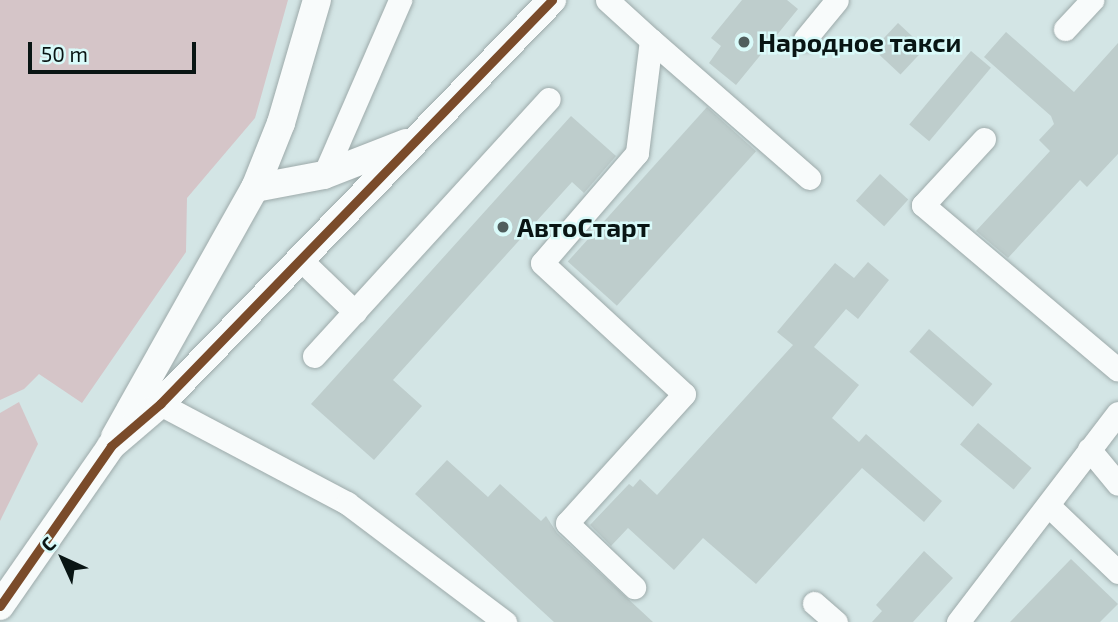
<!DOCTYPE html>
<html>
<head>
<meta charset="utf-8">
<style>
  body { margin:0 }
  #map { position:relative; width:1118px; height:622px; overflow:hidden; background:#d3e5e5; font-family:"Exo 2",sans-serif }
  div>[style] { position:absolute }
  .green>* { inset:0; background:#d5c5c8 }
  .building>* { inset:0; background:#becdcc; transform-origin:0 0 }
  .roads { filter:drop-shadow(0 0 2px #9daaaa) drop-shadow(0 0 2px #9daaaa) }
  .minor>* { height:23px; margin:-11.5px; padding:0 11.5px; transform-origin:11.5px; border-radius:11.5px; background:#f8fbfb }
  .major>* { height:28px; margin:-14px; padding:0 14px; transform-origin:14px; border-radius:14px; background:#f8fbfb }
  .bus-1>* { height:9px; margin:-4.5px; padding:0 4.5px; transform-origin:4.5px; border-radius:4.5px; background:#7a4b2a }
  .dots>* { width:19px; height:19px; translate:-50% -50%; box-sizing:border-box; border:4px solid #d9faf9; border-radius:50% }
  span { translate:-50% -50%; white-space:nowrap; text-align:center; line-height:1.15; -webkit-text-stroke:5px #d9faf9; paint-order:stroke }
  .poi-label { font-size:26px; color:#091514; font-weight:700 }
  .left { translate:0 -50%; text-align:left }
  .north { position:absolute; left:28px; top:524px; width:70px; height:70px; -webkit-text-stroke:5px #d9faf9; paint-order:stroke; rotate:315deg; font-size:19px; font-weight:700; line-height:28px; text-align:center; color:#091514 }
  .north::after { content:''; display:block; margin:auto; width:24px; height:32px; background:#091514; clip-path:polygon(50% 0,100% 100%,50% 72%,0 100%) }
  .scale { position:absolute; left:28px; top:42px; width:168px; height:32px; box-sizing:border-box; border:4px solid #091514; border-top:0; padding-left:9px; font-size:21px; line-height:24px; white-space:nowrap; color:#091514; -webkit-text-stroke:5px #d9faf9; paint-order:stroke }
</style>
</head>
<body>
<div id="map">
  <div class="green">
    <i style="clip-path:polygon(0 0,288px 0,255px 118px,187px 198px,186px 252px,82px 403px,39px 374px,24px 389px,0 400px)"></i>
    <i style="clip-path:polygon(19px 402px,38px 444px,0 521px,0 413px)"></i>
  </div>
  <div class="building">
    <i style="clip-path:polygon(742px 0,787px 0,798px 9px,736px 85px,709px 63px,721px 46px,711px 38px)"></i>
    <i style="left:898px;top:23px;width:37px;height:36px;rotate:43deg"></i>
    <i style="clip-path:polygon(1006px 32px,1074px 92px,1118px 43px,1118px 154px,1087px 187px,1080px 180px,1008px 258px,976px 231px,1050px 151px,1039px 140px,1054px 124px,1051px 116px,984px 57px)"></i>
    <i style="left:971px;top:51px;width:26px;height:96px;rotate:40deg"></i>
    <i style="left:707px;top:107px;width:66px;height:208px;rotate:42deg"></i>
    <i style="clip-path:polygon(571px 116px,616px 156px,584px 193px,572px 182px,393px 380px,422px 406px,374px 460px,311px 404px)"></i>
    <i style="left:880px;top:174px;width:38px;height:36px;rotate:42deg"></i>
    <i style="clip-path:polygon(868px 262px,889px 280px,858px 319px,846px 309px,814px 347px,859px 385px,832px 418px,859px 442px,866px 434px,942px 501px,924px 522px,862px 468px,756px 584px,703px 538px,674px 570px,628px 528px,611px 546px,590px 525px,629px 484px,633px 487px,640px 479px,657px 495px,793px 345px,777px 332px,835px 263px,854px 278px)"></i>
    <i style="left:929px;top:329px;width:84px;height:30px;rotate:41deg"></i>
    <i style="left:978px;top:423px;width:70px;height:28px;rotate:40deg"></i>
    <i style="clip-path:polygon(447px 460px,488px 497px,500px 484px,541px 521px,546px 516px,557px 533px,653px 622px,554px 622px,415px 494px)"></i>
    <i style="clip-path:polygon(924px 551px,953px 578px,913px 622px,872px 622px,882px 611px,876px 605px)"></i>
    <i style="clip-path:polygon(1071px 559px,1118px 604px,1100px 622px,1010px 622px)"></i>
  </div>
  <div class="roads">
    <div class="minor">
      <i style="left:607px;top:0;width:59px;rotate:42.3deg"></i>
      <i style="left:651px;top:40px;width:114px;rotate:97.1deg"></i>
      <i style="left:637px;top:153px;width:145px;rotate:130.8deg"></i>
      <i style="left:542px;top:263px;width:193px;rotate:42.7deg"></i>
      <i style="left:684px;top:394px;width:174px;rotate:132.2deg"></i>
      <i style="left:567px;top:523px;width:93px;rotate:43.7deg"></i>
      <i style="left:1065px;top:29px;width:40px;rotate:-47deg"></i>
      <i style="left:805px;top:39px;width:50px;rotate:-50.6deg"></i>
      <i style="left:651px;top:40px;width:210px;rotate:41.1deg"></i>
      <i style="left:984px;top:139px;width:90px;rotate:132.7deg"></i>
      <i style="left:923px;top:205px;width:255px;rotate:40.2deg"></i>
      <i style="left:324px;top:175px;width:191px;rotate:-66.5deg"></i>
      <i style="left:301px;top:260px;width:75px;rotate:43.9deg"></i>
      <i style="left:314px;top:356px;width:348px;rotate:-47.6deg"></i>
      <i style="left:160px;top:404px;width:212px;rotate:27.9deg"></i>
      <i style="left:347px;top:503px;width:198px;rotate:37deg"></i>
      <i style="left:1089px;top:449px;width:45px;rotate:50.4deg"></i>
      <i style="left:1050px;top:507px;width:94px;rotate:43.7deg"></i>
      <i style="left:814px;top:603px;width:29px;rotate:41deg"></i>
      <i style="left:958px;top:622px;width:263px;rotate:-52.6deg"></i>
    </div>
    <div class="major">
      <i style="left:255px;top:188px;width:70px;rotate:-10.7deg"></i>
      <i style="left:324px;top:175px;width:88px;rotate:-21.3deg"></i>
      <i style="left:115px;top:437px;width:286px;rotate:-60.7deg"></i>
      <i style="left:255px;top:188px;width:70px;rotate:-68.2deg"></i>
      <i style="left:281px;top:123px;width:128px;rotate:-73.7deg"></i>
      <i style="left:0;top:606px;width:195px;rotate:-55.2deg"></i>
      <i style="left:111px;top:446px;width:65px;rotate:-40.6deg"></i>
      <i style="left:160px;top:404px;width:563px;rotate:-45.86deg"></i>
    </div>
  </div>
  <div class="bus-1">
    <i style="left:0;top:606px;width:195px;rotate:-55.2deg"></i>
    <i style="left:111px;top:446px;width:65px;rotate:-40.6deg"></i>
    <i style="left:160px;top:404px;width:563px;rotate:-45.86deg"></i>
  </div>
  <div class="dots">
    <i style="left:744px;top:42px;background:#505e5d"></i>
    <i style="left:503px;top:227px;background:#505e5d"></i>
  </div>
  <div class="poi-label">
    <span class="left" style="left:758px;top:42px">Народное такси</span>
    <span class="left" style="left:517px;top:227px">АвтоСтарт</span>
  </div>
  <div class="north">С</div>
  <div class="scale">50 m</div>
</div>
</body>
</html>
